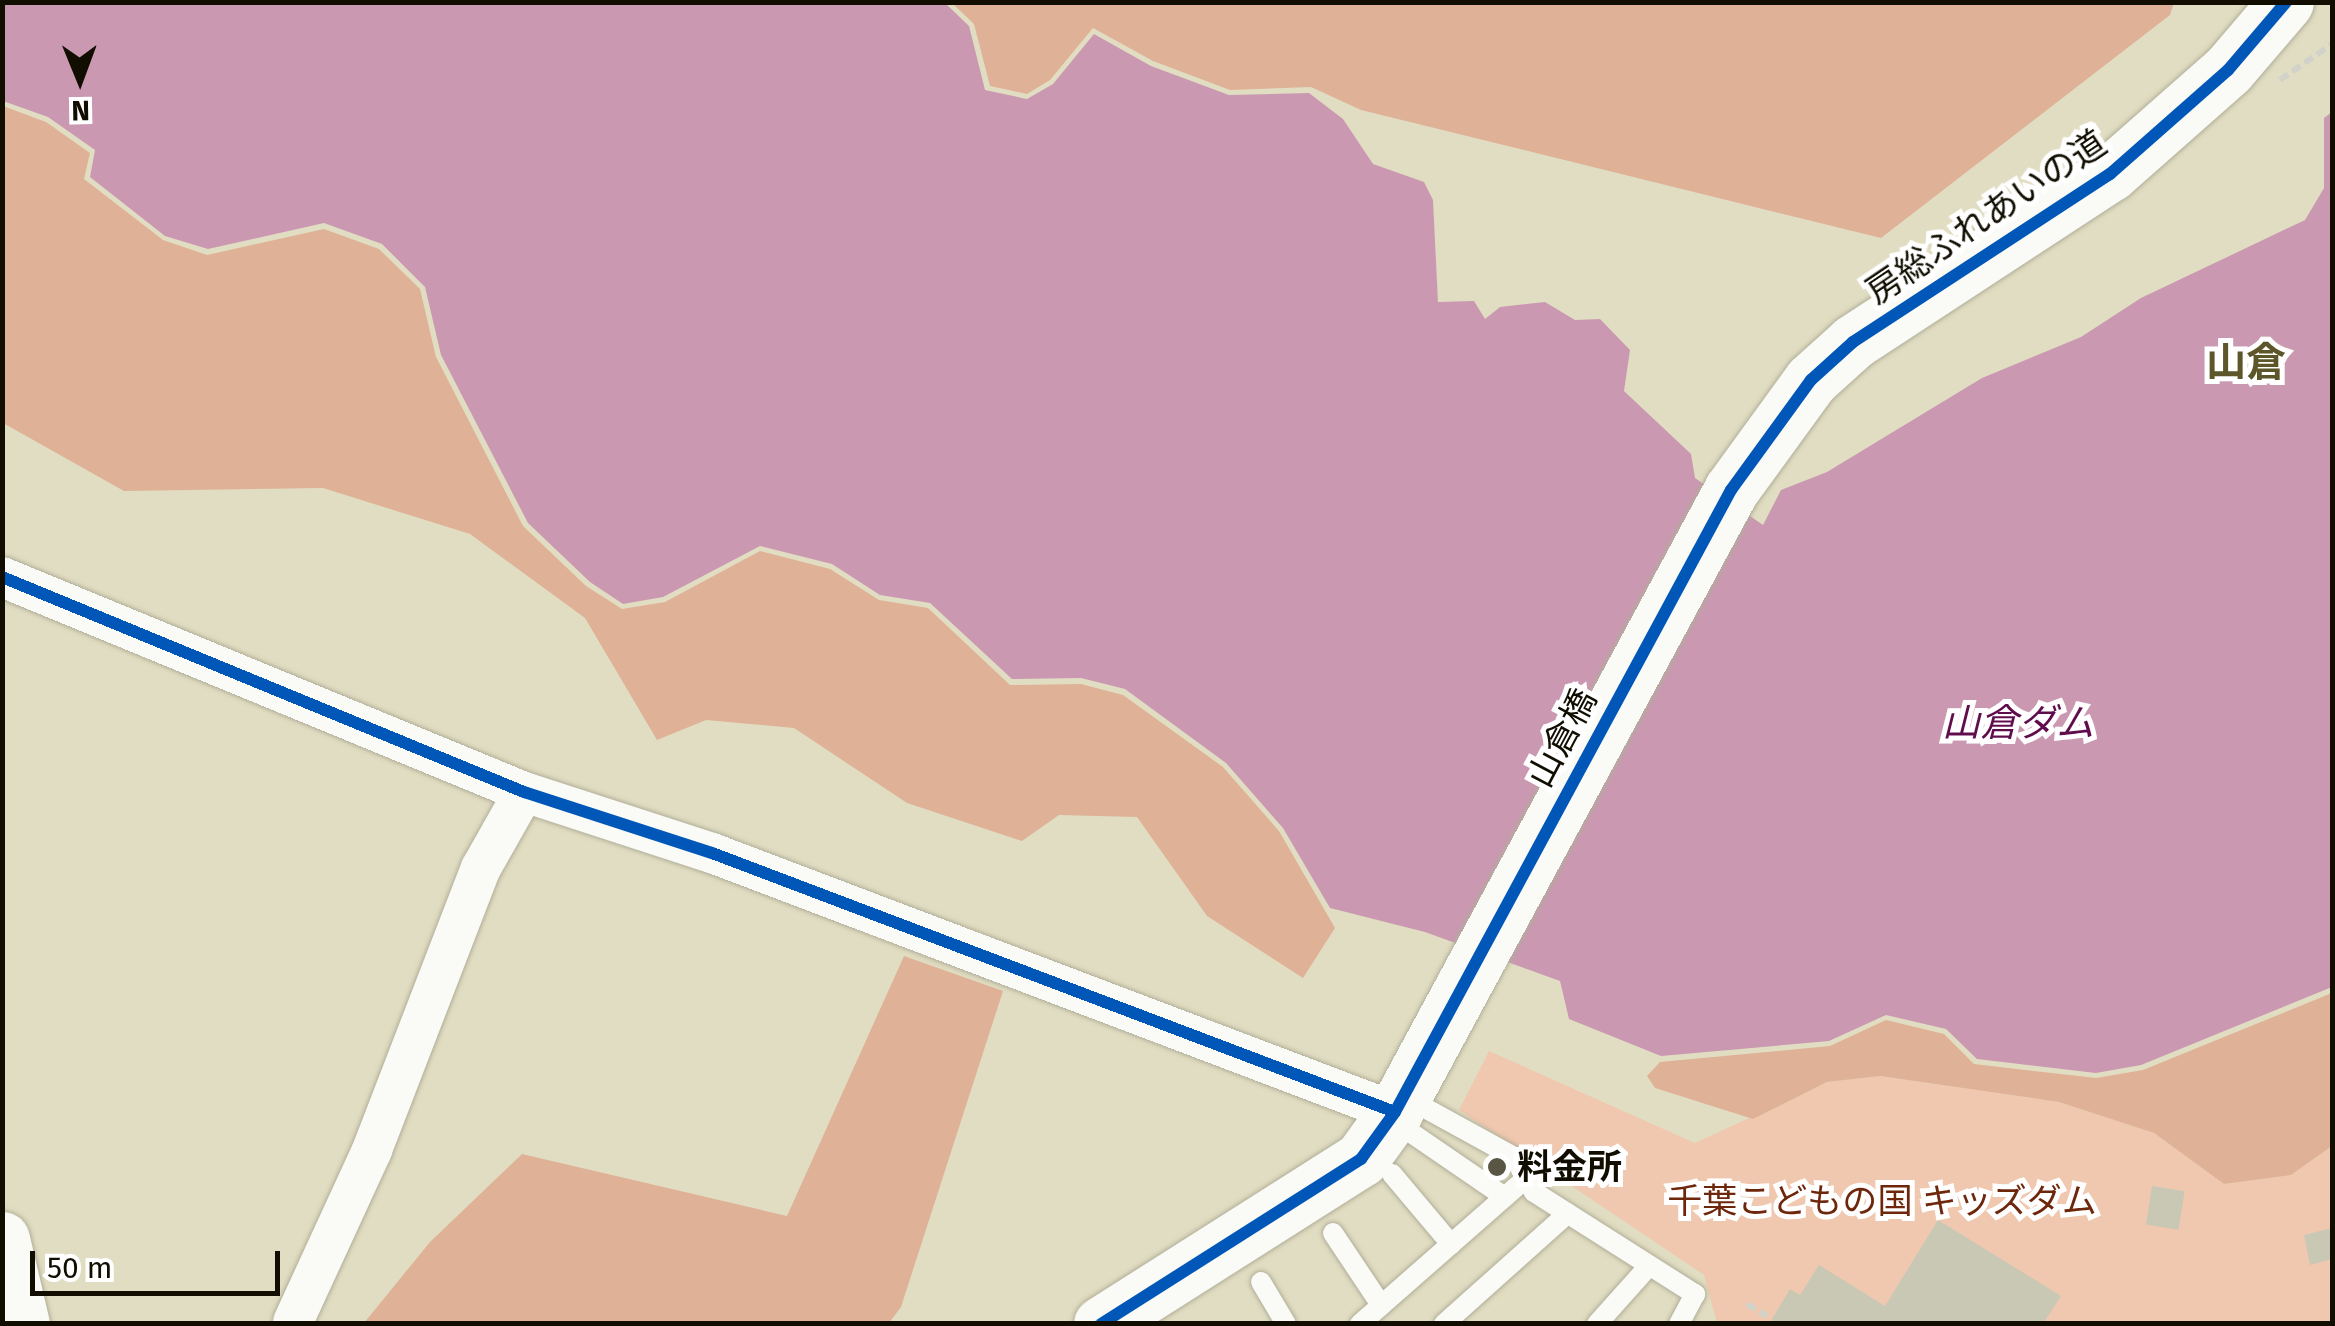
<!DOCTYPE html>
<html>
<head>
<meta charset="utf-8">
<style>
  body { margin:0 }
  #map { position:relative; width:2335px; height:1326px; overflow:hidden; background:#e1ddc2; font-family:"Fira Sans","Noto Sans JP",sans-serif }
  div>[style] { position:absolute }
  .green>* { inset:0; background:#f0c8af }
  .forest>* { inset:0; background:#dfb297 }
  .water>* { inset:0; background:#ca99b1 }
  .building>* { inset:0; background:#c8c8b4; transform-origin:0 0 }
  .path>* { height:6px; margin-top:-3px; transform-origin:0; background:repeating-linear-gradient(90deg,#d3d2ca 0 10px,transparent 0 15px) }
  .roads { filter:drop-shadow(0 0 2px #b1ae99) drop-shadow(0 0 2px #b1ae99) }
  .lane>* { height:20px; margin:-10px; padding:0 10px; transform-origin:10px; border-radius:10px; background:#fafaf6 }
  .street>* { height:40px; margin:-20px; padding:0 20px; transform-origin:20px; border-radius:20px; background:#fafaf6 }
  .secondary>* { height:55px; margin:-27.5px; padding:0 27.5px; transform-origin:27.5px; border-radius:27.5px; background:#fafaf6 }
  .cycleway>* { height:12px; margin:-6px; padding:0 6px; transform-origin:6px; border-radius:6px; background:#0057b8 }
  .dots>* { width:28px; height:28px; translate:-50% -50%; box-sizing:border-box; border:5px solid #fff; border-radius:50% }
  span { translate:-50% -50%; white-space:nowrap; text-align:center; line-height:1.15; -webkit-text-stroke:10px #fff; paint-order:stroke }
  .street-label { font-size:35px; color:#110e01 }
  .poi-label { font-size:35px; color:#110e01; font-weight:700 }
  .left { translate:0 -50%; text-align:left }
  .park-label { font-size:35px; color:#6e270b }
  .water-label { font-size:38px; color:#600d4d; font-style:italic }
  .quarter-label { font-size:40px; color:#5d562a; font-weight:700 }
  .frame { position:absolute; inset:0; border:5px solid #110e01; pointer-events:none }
  .north { position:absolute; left:30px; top:30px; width:100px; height:100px; -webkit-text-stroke:8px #fff; paint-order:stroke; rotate:179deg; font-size:28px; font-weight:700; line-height:40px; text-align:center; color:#110e01 }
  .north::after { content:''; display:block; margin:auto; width:35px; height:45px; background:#110e01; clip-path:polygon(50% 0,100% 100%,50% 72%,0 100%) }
  .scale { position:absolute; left:30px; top:1251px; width:250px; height:45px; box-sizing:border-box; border:5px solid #110e01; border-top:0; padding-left:12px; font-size:30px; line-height:35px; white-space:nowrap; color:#110e01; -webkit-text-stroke:8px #fff; paint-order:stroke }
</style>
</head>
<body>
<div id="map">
  <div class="green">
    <i style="clip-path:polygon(1489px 1051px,1695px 1143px,1827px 1082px,1880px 1076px,2059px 1102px,2154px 1133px,2224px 1184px,2291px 1175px,2332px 1146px,2332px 1323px,1717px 1323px,1704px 1275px,1459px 1110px)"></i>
  </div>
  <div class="forest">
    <i style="clip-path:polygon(952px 3px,2174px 3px,2170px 15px,1881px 238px,1361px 110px,1311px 87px,1230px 90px,1153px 61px,1093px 28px,1050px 80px,1027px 94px,990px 86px,974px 24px)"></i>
    <i style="clip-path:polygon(3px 106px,46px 122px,90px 153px,84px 179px,163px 240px,207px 255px,324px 229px,379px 249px,420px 289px,436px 357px,523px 526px,586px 586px,622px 609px,665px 602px,760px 551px,830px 569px,879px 600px,928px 608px,1010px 685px,1081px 684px,1123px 695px,1223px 767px,1279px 831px,1335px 928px,1303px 978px,1207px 916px,1137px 817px,1059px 815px,1022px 841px,907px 803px,794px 728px,706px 720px,657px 740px,585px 618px,470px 534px,323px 488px,124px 491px,3px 423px)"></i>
    <i style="clip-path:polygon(904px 956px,1003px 991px,901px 1307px,889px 1323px,364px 1323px,430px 1242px,522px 1154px,787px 1216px)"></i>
    <i style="clip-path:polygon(2332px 993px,2332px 1146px,2291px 1175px,2224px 1184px,2154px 1133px,2059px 1102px,1880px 1076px,1827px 1082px,1753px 1119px,1655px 1088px,1647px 1076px,1660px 1062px,1830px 1046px,1886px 1020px,1944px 1034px,1974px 1064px,2096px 1078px,2143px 1070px)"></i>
  </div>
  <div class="water">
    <i style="clip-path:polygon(3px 3px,945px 3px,969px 26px,985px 90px,1027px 99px,1053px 84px,1094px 34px,1151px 66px,1229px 95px,1309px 93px,1343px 119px,1373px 164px,1424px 182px,1433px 200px,1438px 302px,1474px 301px,1485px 319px,1500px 307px,1545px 302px,1575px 320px,1600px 319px,1630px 350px,1624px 391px,1691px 454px,1695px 478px,1763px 525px,1781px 490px,1827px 472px,1982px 378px,2081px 337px,2141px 298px,2305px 220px,2324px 188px,2324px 118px,2332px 112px,2332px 987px,2141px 1065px,2096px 1073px,1977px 1059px,1946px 1029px,1886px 1015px,1829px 1041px,1661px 1056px,1569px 1019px,1560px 981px,1425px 932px,1330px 908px,1283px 828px,1226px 763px,1125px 689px,1081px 678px,1012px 679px,930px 603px,880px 595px,832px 564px,760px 546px,663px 597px,623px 604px,590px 582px,528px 523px,441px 355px,425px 287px,382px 244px,324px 223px,208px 249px,165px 236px,90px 177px,95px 150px,48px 117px,3px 101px)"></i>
  </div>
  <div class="building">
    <i style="left:2152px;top:1186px;width:33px;height:39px;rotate:9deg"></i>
    <i style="clip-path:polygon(1938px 1220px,2061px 1296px,2043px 1324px,1769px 1324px,1790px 1289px,1800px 1295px,1819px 1265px,1885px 1306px)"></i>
    <i style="clip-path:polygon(2332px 1228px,2332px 1259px,2310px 1265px,2304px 1235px)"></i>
  </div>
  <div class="path">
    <i style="left:2280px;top:80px;width:63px;rotate:-34.7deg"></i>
    <i style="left:1747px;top:1304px;width:23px;rotate:31deg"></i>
  </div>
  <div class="roads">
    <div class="lane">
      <i style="left:1405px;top:1097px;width:124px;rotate:28.8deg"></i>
      <i style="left:1514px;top:1157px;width:40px;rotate:60.3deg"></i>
      <i style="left:1534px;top:1192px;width:191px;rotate:32.4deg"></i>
      <i style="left:1695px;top:1294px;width:34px;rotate:118deg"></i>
      <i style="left:1391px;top:1119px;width:138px;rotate:34.4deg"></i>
      <i style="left:1392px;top:1174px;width:92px;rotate:49.9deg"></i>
      <i style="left:1333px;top:1233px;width:87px;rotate:56.3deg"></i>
      <i style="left:1261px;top:1282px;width:49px;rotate:59.2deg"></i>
      <i style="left:1360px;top:1324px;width:221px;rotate:-41.3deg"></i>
      <i style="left:1444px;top:1324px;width:166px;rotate:-41.8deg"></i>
      <i style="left:1597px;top:1324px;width:76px;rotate:-48.2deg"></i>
    </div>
    <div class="street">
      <i style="left:2px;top:577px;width:565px;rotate:22.39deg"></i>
      <i style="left:524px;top:792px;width:198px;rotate:18deg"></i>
      <i style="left:712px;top:853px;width:730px;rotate:20.77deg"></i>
      <i style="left:293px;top:1322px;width:189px;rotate:-65.3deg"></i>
      <i style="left:372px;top:1150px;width:302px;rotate:-68.9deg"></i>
      <i style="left:481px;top:868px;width:87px;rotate:-60.5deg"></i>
    </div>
    <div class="secondary">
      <i style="left:2px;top:1239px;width:87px;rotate:76.8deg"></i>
      <i style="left:1101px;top:1324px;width:308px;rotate:-32.4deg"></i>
      <i style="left:1361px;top:1159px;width:58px;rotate:-54.1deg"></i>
      <i style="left:1395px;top:1112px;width:707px;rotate:-61.62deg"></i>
      <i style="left:1731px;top:490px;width:136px;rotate:-54deg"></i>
      <i style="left:1811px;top:380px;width:57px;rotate:-42.1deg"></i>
      <i style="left:1853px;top:342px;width:307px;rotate:-33.2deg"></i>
      <i style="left:2110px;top:174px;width:157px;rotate:-41.4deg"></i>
      <i style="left:2228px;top:70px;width:89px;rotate:-49.5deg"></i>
    </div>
  </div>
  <div class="cycleway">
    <i style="left:2px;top:577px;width:565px;rotate:22.39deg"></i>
    <i style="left:524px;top:792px;width:198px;rotate:18deg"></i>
    <i style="left:712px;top:853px;width:730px;rotate:20.77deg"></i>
    <i style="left:1101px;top:1324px;width:308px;rotate:-32.4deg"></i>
    <i style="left:1361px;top:1159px;width:58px;rotate:-54.1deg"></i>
    <i style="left:1395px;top:1112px;width:707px;rotate:-61.62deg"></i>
    <i style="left:1731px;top:490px;width:136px;rotate:-54deg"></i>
    <i style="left:1811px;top:380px;width:57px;rotate:-42.1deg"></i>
    <i style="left:1853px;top:342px;width:307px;rotate:-33.2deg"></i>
    <i style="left:2110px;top:174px;width:157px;rotate:-41.4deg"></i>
    <i style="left:2228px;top:70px;width:89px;rotate:-49.5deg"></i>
  </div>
  <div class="dots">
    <i style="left:1497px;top:1167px;background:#5a5645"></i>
  </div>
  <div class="street-label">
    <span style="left:1986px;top:217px;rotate:-34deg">房総ふれあいの道</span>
    <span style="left:1562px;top:738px;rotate:-62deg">山倉橋</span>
  </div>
  <div class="poi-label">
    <span class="left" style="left:1517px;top:1167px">料金所</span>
  </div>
  <div class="park-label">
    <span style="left:1882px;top:1201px">千葉こどもの国 キッズダム</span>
  </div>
  <div class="water-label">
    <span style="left:2018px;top:724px">山倉ダム</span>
  </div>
  <div class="quarter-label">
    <span style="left:2246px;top:363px">山倉</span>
  </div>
  <div class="frame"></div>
  <div class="north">N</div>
  <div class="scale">50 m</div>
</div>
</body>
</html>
